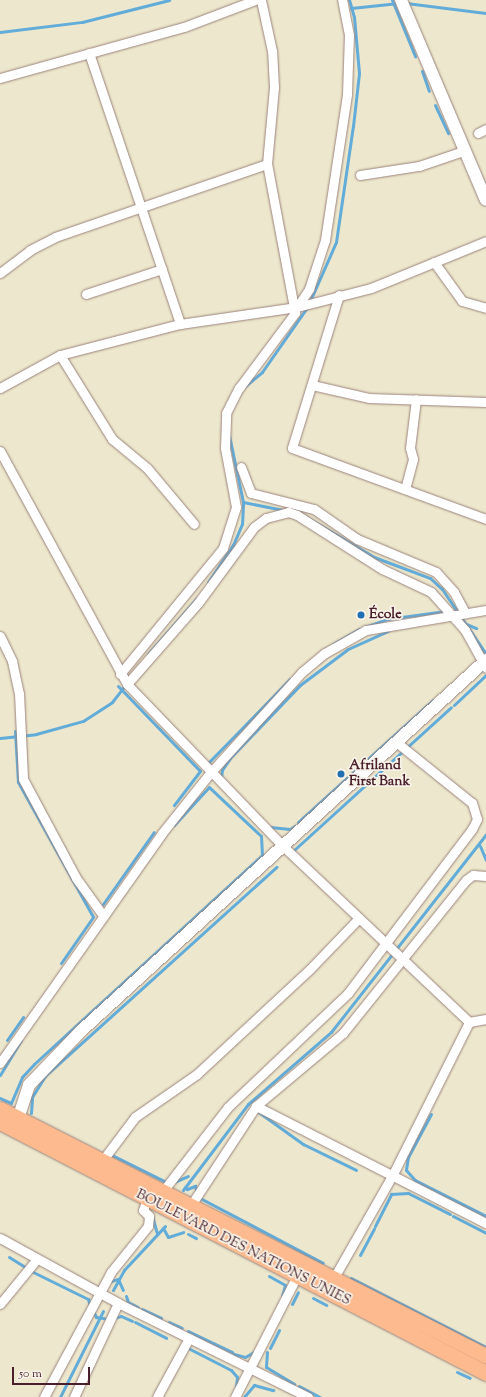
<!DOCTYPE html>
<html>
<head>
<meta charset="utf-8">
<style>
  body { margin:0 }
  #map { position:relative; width:486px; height:1397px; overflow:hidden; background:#ede7cd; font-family:"Sorts Mill Goudy",serif }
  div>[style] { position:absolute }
  .stream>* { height:3px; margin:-1.5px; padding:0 1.5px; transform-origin:1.5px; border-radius:1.5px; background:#62acda }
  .roads { filter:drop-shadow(0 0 1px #9c837c) drop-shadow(0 0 1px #9c837c) }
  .minor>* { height:9px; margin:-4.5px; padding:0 4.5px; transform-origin:4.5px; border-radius:4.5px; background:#fff }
  .tertiary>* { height:12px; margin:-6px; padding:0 6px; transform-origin:6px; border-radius:6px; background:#fff }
  .primary>* { height:15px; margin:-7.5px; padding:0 7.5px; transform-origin:7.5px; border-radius:7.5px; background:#fcba8e }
  .dots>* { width:11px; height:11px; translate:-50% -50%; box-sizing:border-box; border:2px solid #f7f3e8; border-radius:50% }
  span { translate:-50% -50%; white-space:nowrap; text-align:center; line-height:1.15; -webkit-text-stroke:3.5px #f7f3e8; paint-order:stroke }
  .poi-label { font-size:14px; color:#4a1f2b; font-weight:700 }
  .left { translate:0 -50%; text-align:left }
  .street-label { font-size:14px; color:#4a1f2b }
  .scale { position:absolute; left:12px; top:1367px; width:78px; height:18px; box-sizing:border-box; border:2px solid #4a1f2b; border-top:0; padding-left:5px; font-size:12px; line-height:14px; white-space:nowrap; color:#4a1f2b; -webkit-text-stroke:3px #f7f3e8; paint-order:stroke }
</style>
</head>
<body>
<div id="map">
  <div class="stream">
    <i style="left:392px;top:0;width:61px;rotate:67.7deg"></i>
    <i style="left:406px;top:3px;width:81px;rotate:7.1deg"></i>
    <i style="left:351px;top:8px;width:48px;rotate:-5.9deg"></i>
    <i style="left:0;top:32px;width:83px;rotate:-7deg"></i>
    <i style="left:82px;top:22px;width:90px;rotate:-14.2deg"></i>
    <i style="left:422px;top:71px;width:21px;rotate:71deg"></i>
    <i style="left:435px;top:105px;width:31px;rotate:65deg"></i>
    <i style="left:310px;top:301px;width:64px;rotate:-66.2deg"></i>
    <i style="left:336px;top:242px;width:117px;rotate:-81.7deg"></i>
    <i style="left:353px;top:126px;width:53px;rotate:-83.5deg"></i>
    <i style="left:359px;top:73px;width:56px;rotate:-95.1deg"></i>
    <i style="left:354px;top:17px;width:18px;rotate:-106deg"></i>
    <i style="left:245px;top:386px;width:22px;rotate:-39deg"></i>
    <i style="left:262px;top:372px;width:80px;rotate:-55.1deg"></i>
    <i style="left:243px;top:502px;width:41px;rotate:11.3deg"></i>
    <i style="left:298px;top:512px;width:88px;rotate:30.6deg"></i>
    <i style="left:374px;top:557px;width:60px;rotate:20.6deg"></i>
    <i style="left:430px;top:578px;width:16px;rotate:43deg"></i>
    <i style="left:442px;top:589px;width:78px;rotate:55.9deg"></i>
    <i style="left:208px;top:582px;width:45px;rotate:-56deg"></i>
    <i style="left:233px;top:545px;width:23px;rotate:-67deg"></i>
    <i style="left:242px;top:524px;width:22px;rotate:-87deg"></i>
    <i style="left:243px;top:502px;width:68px;rotate:-101.8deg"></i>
    <i style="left:466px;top:624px;width:11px;rotate:22deg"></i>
    <i style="left:365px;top:627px;width:23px;rotate:-20deg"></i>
    <i style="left:387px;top:619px;width:59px;rotate:-7.9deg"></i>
    <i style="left:333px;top:644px;width:30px;rotate:-30deg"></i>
    <i style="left:148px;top:654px;width:74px;rotate:-48.8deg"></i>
    <i style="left:118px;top:686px;width:118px;rotate:46deg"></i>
    <i style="left:200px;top:771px;width:43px;rotate:127.4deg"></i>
    <i style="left:454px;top:705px;width:44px;rotate:-43.2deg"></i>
    <i style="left:15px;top:731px;width:51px;rotate:86.6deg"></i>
    <i style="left:18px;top:782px;width:154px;rotate:60.9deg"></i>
    <i style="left:93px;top:917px;width:56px;rotate:124.8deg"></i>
    <i style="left:0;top:738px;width:36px;rotate:-6deg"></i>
    <i style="left:36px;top:734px;width:49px;rotate:-15.5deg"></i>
    <i style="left:83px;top:721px;width:35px;rotate:-33deg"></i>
    <i style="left:112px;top:702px;width:23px;rotate:-52deg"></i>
    <i style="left:206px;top:765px;width:120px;rotate:-45.7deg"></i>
    <i style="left:221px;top:778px;width:8px;rotate:-83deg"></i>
    <i style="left:222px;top:770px;width:14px;rotate:-56deg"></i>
    <i style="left:230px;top:758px;width:101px;rotate:-46.2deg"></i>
    <i style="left:300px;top:685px;width:60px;rotate:-36.9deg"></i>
    <i style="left:348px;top:649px;width:44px;rotate:-24.2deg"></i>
    <i style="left:298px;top:822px;width:182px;rotate:-42.1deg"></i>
    <i style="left:270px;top:827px;width:20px;rotate:6deg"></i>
    <i style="left:290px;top:829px;width:6px;rotate:-31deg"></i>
    <i style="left:480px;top:846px;width:15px;rotate:67deg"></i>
    <i style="left:294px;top:850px;width:212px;rotate:-42.3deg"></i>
    <i style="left:103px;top:904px;width:88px;rotate:-54.7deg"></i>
    <i style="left:7px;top:1040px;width:28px;rotate:-55deg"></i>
    <i style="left:0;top:1075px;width:41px;rotate:-59deg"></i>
    <i style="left:0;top:1098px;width:12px;rotate:24deg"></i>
    <i style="left:11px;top:1103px;width:28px;rotate:-67deg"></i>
    <i style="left:22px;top:1077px;width:18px;rotate:-47deg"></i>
    <i style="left:34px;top:1064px;width:309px;rotate:-42.5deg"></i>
    <i style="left:262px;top:855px;width:19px;rotate:-93deg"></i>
    <i style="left:261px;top:836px;width:71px;rotate:-136.7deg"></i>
    <i style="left:209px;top:787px;width:52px;rotate:132.6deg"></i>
    <i style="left:257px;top:1111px;width:57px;rotate:35.7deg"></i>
    <i style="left:303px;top:1144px;width:59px;rotate:26.1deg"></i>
    <i style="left:31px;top:1113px;width:16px;rotate:-86deg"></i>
    <i style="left:32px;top:1097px;width:25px;rotate:-58deg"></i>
    <i style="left:45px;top:1076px;width:312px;rotate:-42.1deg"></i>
    <i style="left:431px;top:1114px;width:49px;rotate:118.1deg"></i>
    <i style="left:408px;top:1157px;width:13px;rotate:99deg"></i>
    <i style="left:406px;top:1170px;width:13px;rotate:48deg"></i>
    <i style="left:415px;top:1180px;width:80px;rotate:26.9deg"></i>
    <i style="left:112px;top:1155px;width:63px;rotate:26.6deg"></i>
    <i style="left:174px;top:1182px;width:15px;rotate:-23deg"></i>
    <i style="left:185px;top:1187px;width:3px;rotate:45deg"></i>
    <i style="left:187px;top:1189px;width:9px;rotate:-21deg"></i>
    <i style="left:195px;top:1186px;width:4px;rotate:76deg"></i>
    <i style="left:183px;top:1190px;width:108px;rotate:-52.9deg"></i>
    <i style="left:248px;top:1104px;width:110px;rotate:-40.9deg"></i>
    <i style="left:331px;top:1032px;width:251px;rotate:-51.9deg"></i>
    <i style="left:198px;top:1197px;width:141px;rotate:27.8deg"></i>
    <i style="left:152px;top:1216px;width:19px;rotate:74deg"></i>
    <i style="left:453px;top:1216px;width:37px;rotate:27deg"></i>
    <i style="left:375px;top:1226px;width:36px;rotate:-63deg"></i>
    <i style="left:391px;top:1194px;width:17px;rotate:-3deg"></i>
    <i style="left:408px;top:1193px;width:47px;rotate:26.6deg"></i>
    <i style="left:163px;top:1228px;width:10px;rotate:61deg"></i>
    <i style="left:168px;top:1237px;width:16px;rotate:-18deg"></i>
    <i style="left:188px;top:1234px;width:9px;rotate:27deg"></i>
    <i style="left:360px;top:1255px;width:30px;rotate:-62deg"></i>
    <i style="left:9px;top:1257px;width:19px;rotate:32deg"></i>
    <i style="left:31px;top:1271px;width:64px;rotate:26.2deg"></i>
    <i style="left:88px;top:1299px;width:7px;rotate:74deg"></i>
    <i style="left:269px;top:1276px;width:18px;rotate:29deg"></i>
    <i style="left:285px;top:1285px;width:11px;rotate:105deg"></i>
    <i style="left:351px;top:1278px;width:152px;rotate:27.1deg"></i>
    <i style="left:108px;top:1282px;width:10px;rotate:-17deg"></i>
    <i style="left:118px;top:1279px;width:12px;rotate:66deg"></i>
    <i style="left:113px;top:1290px;width:23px;rotate:-61deg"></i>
    <i style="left:124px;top:1270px;width:60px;rotate:-47deg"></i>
    <i style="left:126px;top:1296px;width:6px;rotate:72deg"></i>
    <i style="left:128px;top:1302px;width:11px;rotate:27deg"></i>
    <i style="left:313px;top:1298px;width:15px;rotate:28deg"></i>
    <i style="left:292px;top:1304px;width:13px;rotate:-63deg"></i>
    <i style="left:142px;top:1309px;width:21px;rotate:25deg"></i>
    <i style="left:93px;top:1311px;width:7px;rotate:63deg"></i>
    <i style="left:96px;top:1317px;width:12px;rotate:9deg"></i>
    <i style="left:114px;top:1318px;width:7px;rotate:-16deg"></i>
    <i style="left:121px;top:1316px;width:12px;rotate:24deg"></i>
    <i style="left:135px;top:1322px;width:35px;rotate:27deg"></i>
    <i style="left:169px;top:1322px;width:14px;rotate:25deg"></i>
    <i style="left:188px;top:1331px;width:49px;rotate:25.5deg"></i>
    <i style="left:186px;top:1347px;width:51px;rotate:27.1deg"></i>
    <i style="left:231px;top:1370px;width:9px;rotate:49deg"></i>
    <i style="left:237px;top:1377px;width:10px;rotate:96deg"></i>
    <i style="left:270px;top:1348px;width:20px;rotate:-63deg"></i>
    <i style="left:267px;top:1352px;width:15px;rotate:94deg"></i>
    <i style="left:266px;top:1367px;width:33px;rotate:31deg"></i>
    <i style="left:234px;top:1354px;width:11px;rotate:15deg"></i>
    <i style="left:245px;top:1357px;width:10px;rotate:-29deg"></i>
    <i style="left:457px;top:1372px;width:14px;rotate:25deg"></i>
    <i style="left:299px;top:1386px;width:24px;rotate:28deg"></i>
    <i style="left:60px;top:1397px;width:96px;rotate:-63.4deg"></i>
    <i style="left:244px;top:1397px;width:16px;rotate:-50deg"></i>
    <i style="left:254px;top:1385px;width:20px;rotate:15deg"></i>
  </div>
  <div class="roads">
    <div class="minor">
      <i style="left:89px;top:53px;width:286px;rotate:71.4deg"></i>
      <i style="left:0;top:78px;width:191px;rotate:-15.5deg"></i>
      <i style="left:184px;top:27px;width:76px;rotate:-20.8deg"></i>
      <i style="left:478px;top:133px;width:9px;rotate:-27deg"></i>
      <i style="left:360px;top:175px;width:60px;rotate:-8.7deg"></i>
      <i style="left:419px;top:166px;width:46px;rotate:-18.8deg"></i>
      <i style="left:434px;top:262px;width:48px;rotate:54.3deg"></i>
      <i style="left:462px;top:301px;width:25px;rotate:16deg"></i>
      <i style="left:0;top:273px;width:38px;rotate:-37deg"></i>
      <i style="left:30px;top:250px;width:28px;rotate:-27deg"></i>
      <i style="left:55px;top:237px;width:224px;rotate:-19deg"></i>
      <i style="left:86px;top:294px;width:80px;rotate:-18.2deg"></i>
      <i style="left:339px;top:295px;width:160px;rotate:107.1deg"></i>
      <i style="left:292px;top:448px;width:207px;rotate:20.1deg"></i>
      <i style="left:297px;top:307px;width:22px;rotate:-56deg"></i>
      <i style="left:309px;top:289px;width:52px;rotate:-71.9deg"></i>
      <i style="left:325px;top:240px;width:148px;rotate:-81.4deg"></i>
      <i style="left:347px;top:94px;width:59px;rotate:-88.1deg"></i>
      <i style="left:349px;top:35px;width:36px;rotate:-101deg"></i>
      <i style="left:60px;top:355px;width:99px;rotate:58.2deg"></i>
      <i style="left:112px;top:439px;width:45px;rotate:39.6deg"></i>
      <i style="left:147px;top:468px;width:73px;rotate:50deg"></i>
      <i style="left:312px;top:385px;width:58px;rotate:12.8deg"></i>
      <i style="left:369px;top:398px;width:117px;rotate:2deg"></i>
      <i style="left:0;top:388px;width:68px;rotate:-28.8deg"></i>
      <i style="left:60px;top:355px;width:124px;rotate:-14.5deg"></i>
      <i style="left:180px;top:324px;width:118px;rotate:-8.3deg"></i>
      <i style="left:297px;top:307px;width:76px;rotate:-14.4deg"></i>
      <i style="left:371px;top:288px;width:124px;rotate:-22.2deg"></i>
      <i style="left:0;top:451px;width:265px;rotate:61.4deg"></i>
      <i style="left:127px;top:684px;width:225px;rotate:46.1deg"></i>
      <i style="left:283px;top:846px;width:256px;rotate:43.4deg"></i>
      <i style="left:241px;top:467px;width:28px;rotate:69deg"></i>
      <i style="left:251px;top:493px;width:65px;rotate:14.3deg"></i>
      <i style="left:314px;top:509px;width:52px;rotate:34.9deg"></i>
      <i style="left:357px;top:539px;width:86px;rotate:22.7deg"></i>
      <i style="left:436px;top:572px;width:27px;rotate:48deg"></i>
      <i style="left:454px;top:592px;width:24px;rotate:62deg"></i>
      <i style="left:405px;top:489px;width:31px;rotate:-75deg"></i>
      <i style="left:413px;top:459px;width:11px;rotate:-105deg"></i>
      <i style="left:410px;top:448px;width:49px;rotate:-83deg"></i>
      <i style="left:0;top:636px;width:28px;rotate:64deg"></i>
      <i style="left:12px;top:661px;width:33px;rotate:78deg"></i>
      <i style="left:19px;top:693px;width:86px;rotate:87.3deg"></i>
      <i style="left:23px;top:779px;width:112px;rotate:61.8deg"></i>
      <i style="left:76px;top:878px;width:44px;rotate:54.2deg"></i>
      <i style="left:120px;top:674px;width:163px;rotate:-50.7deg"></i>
      <i style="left:223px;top:548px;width:43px;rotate:-72.4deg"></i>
      <i style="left:236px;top:507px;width:60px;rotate:-100.6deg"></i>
      <i style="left:225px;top:448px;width:35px;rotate:-88deg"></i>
      <i style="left:226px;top:413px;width:28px;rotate:-63deg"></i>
      <i style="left:239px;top:388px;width:94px;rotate:-53.3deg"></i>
      <i style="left:295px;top:313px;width:152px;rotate:-100.6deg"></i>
      <i style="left:267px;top:164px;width:77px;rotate:-84.8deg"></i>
      <i style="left:274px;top:87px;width:36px;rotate:-93deg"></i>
      <i style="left:272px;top:51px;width:52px;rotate:-102.2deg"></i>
      <i style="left:127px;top:684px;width:108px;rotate:-48.8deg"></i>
      <i style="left:198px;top:603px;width:94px;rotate:-53.6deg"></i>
      <i style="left:254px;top:527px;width:15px;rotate:-37deg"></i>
      <i style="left:266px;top:518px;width:23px;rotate:-15deg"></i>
      <i style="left:288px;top:512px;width:9px;rotate:18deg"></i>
      <i style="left:297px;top:515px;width:101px;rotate:32.4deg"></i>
      <i style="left:382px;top:569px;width:54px;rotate:25.1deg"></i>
      <i style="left:431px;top:592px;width:51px;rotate:48.2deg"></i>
      <i style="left:465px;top:630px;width:43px;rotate:61.1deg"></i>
      <i style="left:0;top:1063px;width:281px;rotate:-54.8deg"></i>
      <i style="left:162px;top:833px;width:77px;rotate:-51.3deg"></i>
      <i style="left:210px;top:773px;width:137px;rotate:-47.7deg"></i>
      <i style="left:302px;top:672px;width:30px;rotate:-40deg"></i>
      <i style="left:325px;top:653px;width:47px;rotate:-29.3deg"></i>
      <i style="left:366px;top:630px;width:122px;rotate:-9.5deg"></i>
      <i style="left:256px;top:1106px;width:258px;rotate:27deg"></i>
      <i style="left:102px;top:1161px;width:55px;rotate:-53.1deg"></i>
      <i style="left:135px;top:1117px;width:75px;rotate:-34.7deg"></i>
      <i style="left:197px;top:1074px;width:153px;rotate:-42.9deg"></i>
      <i style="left:309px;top:970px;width:72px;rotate:-46.1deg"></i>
      <i style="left:163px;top:1191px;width:106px;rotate:-52.3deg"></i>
      <i style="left:228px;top:1107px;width:166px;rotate:-43.5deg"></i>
      <i style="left:348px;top:993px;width:206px;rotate:-52.9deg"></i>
      <i style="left:472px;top:829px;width:11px;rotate:-63deg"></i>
      <i style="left:477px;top:819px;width:17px;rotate:-107deg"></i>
      <i style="left:472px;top:803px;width:97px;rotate:-141.2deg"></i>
      <i style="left:191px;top:1205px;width:118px;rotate:-56.7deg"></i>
      <i style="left:256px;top:1106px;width:114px;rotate:-40deg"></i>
      <i style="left:343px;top:1033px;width:196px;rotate:-51.2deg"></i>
      <i style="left:466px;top:880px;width:9px;rotate:-36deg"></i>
      <i style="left:473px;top:875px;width:13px;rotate:4deg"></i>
      <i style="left:0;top:1238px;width:135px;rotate:28.8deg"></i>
      <i style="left:118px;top:1303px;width:212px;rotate:26.3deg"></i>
      <i style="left:332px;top:1281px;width:121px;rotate:-60.3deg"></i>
      <i style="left:392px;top:1176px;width:172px;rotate:-63.4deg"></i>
      <i style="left:469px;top:1022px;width:17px;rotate:-10deg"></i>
      <i style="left:0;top:1304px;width:58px;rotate:-50.6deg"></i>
      <i style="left:44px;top:1397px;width:142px;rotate:-61.8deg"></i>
      <i style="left:111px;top:1272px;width:59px;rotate:-51.2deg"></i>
      <i style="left:148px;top:1226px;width:10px;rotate:-84deg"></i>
      <i style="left:149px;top:1216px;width:8px;rotate:-135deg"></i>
      <i style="left:143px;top:1210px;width:12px;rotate:-70deg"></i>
      <i style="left:74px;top:1397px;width:104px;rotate:-64.9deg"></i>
      <i style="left:157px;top:1397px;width:67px;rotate:-61.5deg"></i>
      <i style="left:235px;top:1397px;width:140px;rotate:-62.9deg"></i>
    </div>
    <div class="tertiary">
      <i style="left:401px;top:0;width:217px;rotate:67deg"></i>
      <i style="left:16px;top:1125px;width:42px;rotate:-72deg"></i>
      <i style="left:29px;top:1085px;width:76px;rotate:-46.1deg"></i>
      <i style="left:82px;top:1030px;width:548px;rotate:-42.48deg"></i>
    </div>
    <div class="primary">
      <i style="left:0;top:1109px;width:545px;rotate:26.94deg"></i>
      <i style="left:0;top:1122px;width:547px;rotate:27.31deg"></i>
    </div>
  </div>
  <div class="dots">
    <i style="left:361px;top:615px;background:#1f6fb2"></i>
    <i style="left:341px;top:774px;background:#1f6fb2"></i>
  </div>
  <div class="poi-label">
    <span class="left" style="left:369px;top:615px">École</span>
    <span class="left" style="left:349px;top:774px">Afriland<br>First Bank</span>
  </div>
  <div class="street-label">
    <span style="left:243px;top:1248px;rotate:27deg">BOULEVARD DES NATIONS UNIES</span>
  </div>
  <div class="scale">50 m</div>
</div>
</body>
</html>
